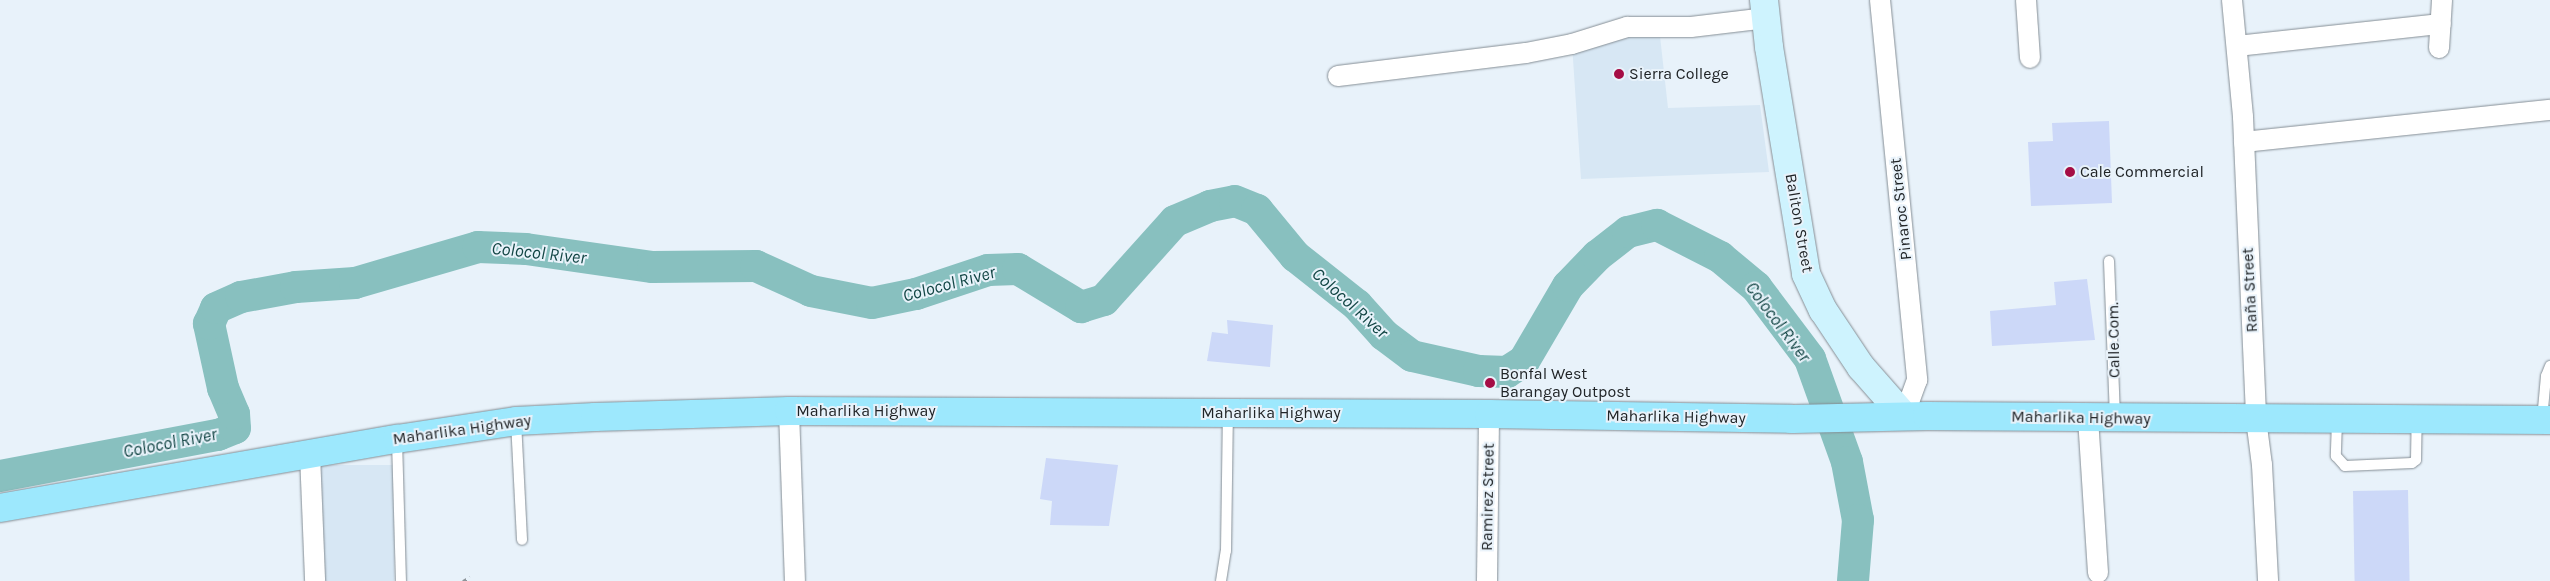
<!DOCTYPE html>
<html>
<head>
<meta charset="utf-8">
<style>
  body { margin:0 }
  #map { position:relative; width:2550px; height:581px; overflow:hidden; background:#e8f2fa; font-family:Karla,sans-serif }
  div>[style] { position:absolute }
  .built>* { inset:0; background:#d7e7f4; transform-origin:0 0 }
  .river>* { height:32px; margin:-16px; padding:0 16px; transform-origin:16px; border-radius:16px; background:#88c0bf }
  .building>* { inset:0; background:#ccd8f8; transform-origin:0 0 }
  .path>* { height:3px; margin-top:-1.5px; transform-origin:0; background:repeating-linear-gradient(90deg,#8d959a 0 4px,transparent 0 8px) }
  .roads { filter:drop-shadow(0 0 1px #858e95) drop-shadow(0 0 1px #858e95) }
  .lane>* { height:10px; margin:-5px; padding:0 5px; transform-origin:5px; border-radius:5px; background:#fff }
  .street>* { height:20px; margin:-10px; padding:0 10px; transform-origin:10px; border-radius:10px; background:#fff }
  .secondary>* { height:28px; margin:-14px; padding:0 14px; transform-origin:14px; border-radius:14px; background:#cef3fe }
  .primary>* { height:28px; margin:-14px; padding:0 14px; transform-origin:14px; border-radius:14px; background:#9de8fd }
  .dots>* { width:14px; height:14px; translate:-50% -50%; box-sizing:border-box; border:2px solid #e8f2fa; border-radius:50% }
  span { translate:-50% -50%; white-space:nowrap; text-align:center; line-height:1.15; -webkit-text-stroke:4px #e8f2fa; paint-order:stroke }
  .poi-label { font-size:16px; color:#202427 }
  .left { translate:0 -50%; text-align:left }
  .street-label { font-size:16px; color:#202427 }
  .water-label { font-size:18px; color:#134645; font-style:italic }
</style>
</head>
<body>
<div id="map">
  <div class="built">
    <i style="clip-path:polygon(1659px 27px,1668px 108px,1760px 105px,1769px 172px,1581px 179px,1572px 44px)"></i>
    <i style="left:394px;top:465px;width:116px;height:77px;rotate:90deg"></i>
  </div>
  <div class="river">
    <i style="left:0;top:476px;width:222px;rotate:-10.7deg"></i>
    <i style="left:218px;top:435px;width:18px;rotate:-22deg"></i>
    <i style="left:235px;top:428px;width:14px;rotate:-94deg"></i>
    <i style="left:234px;top:414px;width:28px;rotate:-113deg"></i>
    <i style="left:223px;top:388px;width:66px;rotate:-102.3deg"></i>
    <i style="left:209px;top:324px;width:17px;rotate:-66deg"></i>
    <i style="left:216px;top:308px;width:27px;rotate:-24deg"></i>
    <i style="left:241px;top:297px;width:56px;rotate:-10.3deg"></i>
    <i style="left:296px;top:287px;width:59px;rotate:-3.9deg"></i>
    <i style="left:355px;top:283px;width:128px;rotate:-16.3deg"></i>
    <i style="left:478px;top:247px;width:48px;rotate:2.4deg"></i>
    <i style="left:526px;top:249px;width:128px;rotate:8.1deg"></i>
    <i style="left:653px;top:267px;width:103px;rotate:-0.6deg"></i>
    <i style="left:756px;top:266px;width:60px;rotate:24.4deg"></i>
    <i style="left:811px;top:291px;width:62px;rotate:11.1deg"></i>
    <i style="left:872px;top:303px;width:45px;rotate:-11.6deg"></i>
    <i style="left:916px;top:294px;width:76px;rotate:-18.4deg"></i>
    <i style="left:988px;top:270px;width:30px;rotate:-2deg"></i>
    <i style="left:1018px;top:269px;width:74px;rotate:31.1deg"></i>
    <i style="left:1081px;top:307px;width:24px;rotate:-17deg"></i>
    <i style="left:1104px;top:300px;width:106px;rotate:-48.1deg"></i>
    <i style="left:1175px;top:221px;width:38px;rotate:-23deg"></i>
    <i style="left:1210px;top:206px;width:25px;rotate:-11deg"></i>
    <i style="left:1235px;top:201px;width:24px;rotate:22deg"></i>
    <i style="left:1257px;top:210px;width:60px;rotate:50.4deg"></i>
    <i style="left:1295px;top:256px;width:79px;rotate:38.3deg"></i>
    <i style="left:1357px;top:305px;width:40px;rotate:48deg"></i>
    <i style="left:1384px;top:335px;width:35px;rotate:37deg"></i>
    <i style="left:1412px;top:356px;width:69px;rotate:12.6deg"></i>
    <i style="left:1479px;top:371px;width:28px;rotate:2deg"></i>
    <i style="left:1507px;top:372px;width:20px;rotate:-33deg"></i>
    <i style="left:1524px;top:361px;width:87px;rotate:-59.6deg"></i>
    <i style="left:1568px;top:286px;width:42px;rotate:-46deg"></i>
    <i style="left:1597px;top:256px;width:39px;rotate:-38deg"></i>
    <i style="left:1628px;top:232px;width:30px;rotate:-14deg"></i>
    <i style="left:1657px;top:225px;width:71px;rotate:26.9deg"></i>
    <i style="left:1720px;top:257px;width:47px;rotate:39.8deg"></i>
    <i style="left:1756px;top:287px;width:90px;rotate:53.1deg"></i>
    <i style="left:1810px;top:359px;width:109px;rotate:70.2deg"></i>
    <i style="left:1847px;top:462px;width:59px;rotate:79.3deg"></i>
    <i style="left:1858px;top:520px;width:61px;rotate:94.7deg"></i>
  </div>
  <div class="building">
    <i style="clip-path:polygon(2109px 121px,2112px 203px,2031px 206px,2028px 142px,2053px 141px,2052px 123px)"></i>
    <i style="clip-path:polygon(2087px 279px,2095px 340px,1992px 346px,1990px 311px,2056px 305px,2054px 282px)"></i>
    <i style="clip-path:polygon(1227px 320px,1273px 325px,1270px 367px,1207px 361px,1212px 332px,1228px 334px)"></i>
    <i style="clip-path:polygon(1046px 458px,1118px 465px,1109px 526px,1050px 525px,1052px 501px,1040px 499px)"></i>
    <i style="left:2408px;top:490px;width:91px;height:55px;rotate:89deg"></i>
  </div>
  <div class="path">
    <i style="left:463px;top:581px;width:8px;rotate:-30deg"></i>
  </div>
  <div class="roads">
    <div class="lane">
      <i style="left:2109px;top:261px;width:154px;rotate:87.8deg"></i>
      <i style="left:2542px;top:420px;width:44px;rotate:-84.8deg"></i>
      <i style="left:2546px;top:376px;width:11px;rotate:-68deg"></i>
      <i style="left:516px;top:421px;width:119px;rotate:87.1deg"></i>
      <i style="left:2337px;top:421px;width:35px;rotate:92deg"></i>
      <i style="left:2336px;top:456px;width:13px;rotate:48deg"></i>
      <i style="left:2345px;top:466px;width:67px;rotate:-2.6deg"></i>
      <i style="left:2412px;top:463px;width:5px;rotate:-37deg"></i>
      <i style="left:2416px;top:460px;width:39px;rotate:-89deg"></i>
      <i style="left:397px;top:440px;width:141px;rotate:88.4deg"></i>
      <i style="left:1221px;top:581px;width:30px;rotate:-81deg"></i>
      <i style="left:1226px;top:551px;width:136px;rotate:-89.2deg"></i>
    </div>
    <div class="street">
      <i style="left:1880px;top:0;width:382px;rotate:84.4deg"></i>
      <i style="left:1917px;top:380px;width:38px;rotate:110deg"></i>
      <i style="left:2026px;top:0;width:58px;rotate:86.1deg"></i>
      <i style="left:2232px;top:0;width:118px;rotate:84.6deg"></i>
      <i style="left:2243px;top:117px;width:302px;rotate:87.5deg"></i>
      <i style="left:2256px;top:419px;width:46px;rotate:82.6deg"></i>
      <i style="left:2262px;top:465px;width:116px;rotate:87deg"></i>
      <i style="left:2237px;top:46px;width:205px;rotate:-6.2deg"></i>
      <i style="left:2439px;top:48px;width:48px;rotate:-86.4deg"></i>
      <i style="left:1338px;top:76px;width:189px;rotate:-7deg"></i>
      <i style="left:1526px;top:53px;width:47px;rotate:-11.1deg"></i>
      <i style="left:1572px;top:44px;width:58px;rotate:-17.2deg"></i>
      <i style="left:1627px;top:27px;width:64px"></i>
      <i style="left:1691px;top:27px;width:76px;rotate:-6.8deg"></i>
      <i style="left:2244px;top:142px;width:308px;rotate:-6deg"></i>
      <i style="left:789px;top:411px;width:170px;rotate:88deg"></i>
      <i style="left:2088px;top:418px;width:155px;rotate:86.3deg"></i>
      <i style="left:310px;top:454px;width:127px;rotate:87.7deg"></i>
      <i style="left:1487px;top:581px;width:167px;rotate:-89.3deg"></i>
    </div>
    <div class="secondary">
      <i style="left:1764px;top:0;width:47px;rotate:83.9deg"></i>
      <i style="left:1769px;top:47px;width:230px;rotate:80.7deg"></i>
      <i style="left:1806px;top:274px;width:40px;rotate:65deg"></i>
      <i style="left:1823px;top:310px;width:69px;rotate:56.3deg"></i>
      <i style="left:1861px;top:367px;width:65px;rotate:48.7deg"></i>
    </div>
    <div class="primary">
      <i style="left:0;top:508px;width:403px;rotate:-9.9deg"></i>
      <i style="left:397px;top:439px;width:120px;rotate:-8.6deg"></i>
      <i style="left:516px;top:421px;width:79px;rotate:-2.9deg"></i>
      <i style="left:595px;top:417px;width:194px;rotate:-1.8deg"></i>
      <i style="left:789px;top:411px;width:700px;rotate:0.25deg"></i>
      <i style="left:1489px;top:414px;width:302px;rotate:0.9deg"></i>
      <i style="left:1791px;top:419px;width:136px;rotate:-1.3deg"></i>
      <i style="left:1927px;top:416px;width:623px;rotate:0.37deg"></i>
    </div>
  </div>
  <div class="dots">
    <i style="left:1619px;top:74px;background:#a50d45"></i>
    <i style="left:2070px;top:172px;background:#a50d45"></i>
    <i style="left:1490px;top:383px;background:#a50d45"></i>
  </div>
  <div class="poi-label">
    <span class="left" style="left:1629px;top:74px">Sierra College</span>
    <span class="left" style="left:2080px;top:172px">Cale Commercial</span>
    <span class="left" style="left:1500px;top:383px">Bonfal West<br>Barangay Outpost</span>
  </div>
  <div class="street-label">
    <span style="left:1901px;top:209px;rotate:-96deg">Pinaroc Street</span>
    <span style="left:1799px;top:223px;rotate:80deg">Baliton Street</span>
    <span style="left:2250px;top:290px;rotate:-93deg">Raña Street</span>
    <span style="left:2114px;top:340px;rotate:-91deg">Calle Com.</span>
    <span style="left:866px;top:411px">Maharlika Highway</span>
    <span style="left:1271px;top:413px">Maharlika Highway</span>
    <span style="left:1676px;top:417px;rotate:1deg">Maharlika Highway</span>
    <span style="left:2081px;top:418px;rotate:1deg">Maharlika Highway</span>
    <span style="left:462px;top:430px;rotate:-8deg">Maharlika Highway</span>
    <span style="left:1488px;top:497px;rotate:-89deg">Ramirez Street</span>
  </div>
  <div class="water-label">
    <span style="left:539px;top:253px;rotate:6deg">Colocol River</span>
    <span style="left:949px;top:284px;rotate:-15deg">Colocol River</span>
    <span style="left:1350px;top:303px;rotate:42deg">Colocol River</span>
    <span style="left:1778px;top:322px;rotate:53deg">Colocol River</span>
    <span style="left:170px;top:443px;rotate:-11deg">Colocol River</span>
  </div>
</div>
</body>
</html>
